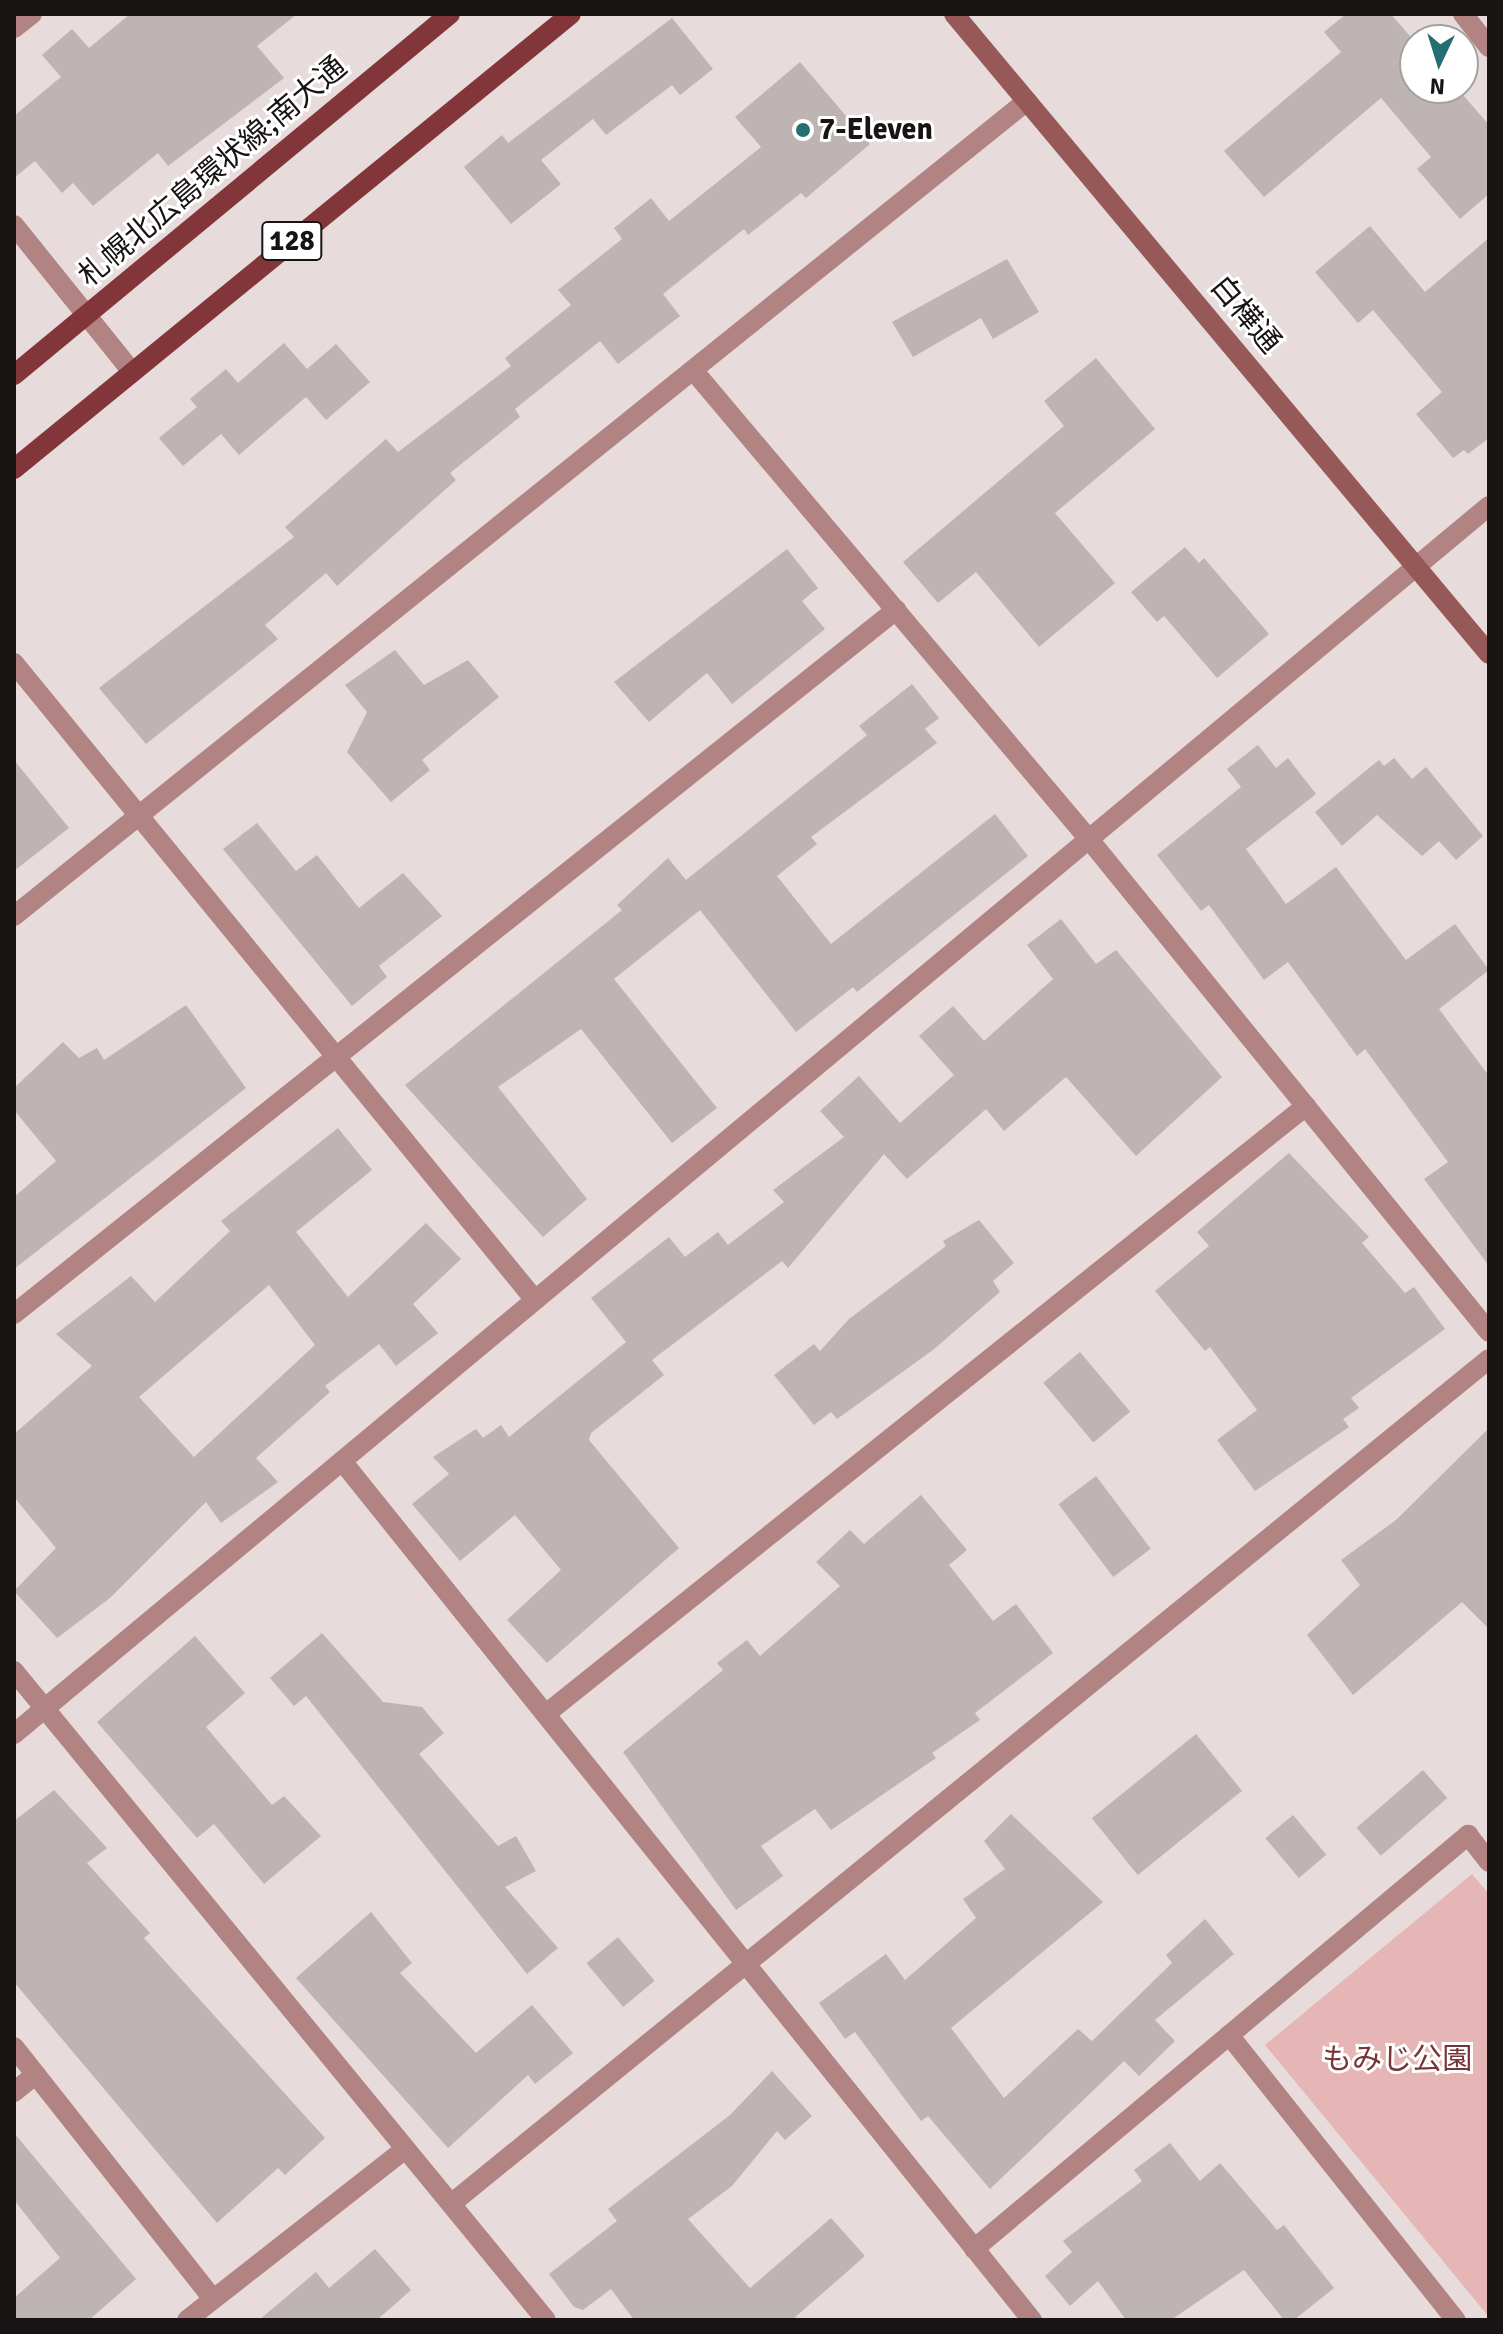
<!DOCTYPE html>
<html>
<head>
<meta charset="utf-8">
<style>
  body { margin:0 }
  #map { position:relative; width:1503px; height:2334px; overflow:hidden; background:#e7dcdb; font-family:Signika,"Noto Sans JP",sans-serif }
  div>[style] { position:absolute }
  .green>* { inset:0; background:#e5b6b5 }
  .building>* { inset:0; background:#beb4b4; transform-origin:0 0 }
  .minor>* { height:20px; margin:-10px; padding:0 10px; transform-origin:10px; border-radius:10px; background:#b18483 }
  .secondary>* { height:20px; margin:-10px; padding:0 10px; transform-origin:10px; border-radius:10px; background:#975858 }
  .primary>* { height:20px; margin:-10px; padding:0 10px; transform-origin:10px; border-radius:10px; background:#823639 }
  .dots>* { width:22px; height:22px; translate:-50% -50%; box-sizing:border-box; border:4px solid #fff; border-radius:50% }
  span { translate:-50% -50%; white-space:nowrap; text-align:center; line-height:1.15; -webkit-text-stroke:6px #fff; paint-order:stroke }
  .shield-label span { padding:2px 6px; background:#fff; border:2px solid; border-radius:6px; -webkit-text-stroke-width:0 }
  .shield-label { font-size:28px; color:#181414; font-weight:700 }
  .poi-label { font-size:30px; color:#181414; font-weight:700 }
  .left { translate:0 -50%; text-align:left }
  .street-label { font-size:30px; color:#181414 }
  .park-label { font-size:30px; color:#783537 }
  .frame { position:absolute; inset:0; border:16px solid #181414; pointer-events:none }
  .north { position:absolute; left:1399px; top:24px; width:80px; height:80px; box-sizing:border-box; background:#fff; border:2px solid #a3a1a1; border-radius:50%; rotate:184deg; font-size:22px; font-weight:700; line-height:32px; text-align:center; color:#181414 }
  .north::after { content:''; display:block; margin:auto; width:28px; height:36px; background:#246f72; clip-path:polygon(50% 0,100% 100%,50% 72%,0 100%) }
</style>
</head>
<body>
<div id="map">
  <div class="green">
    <i style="clip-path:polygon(1472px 1874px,1489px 1894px,1489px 2317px,1265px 2045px)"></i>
  </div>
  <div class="building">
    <i style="clip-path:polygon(130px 14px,297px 14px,257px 46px,284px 78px,168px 166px,158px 153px,93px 206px,73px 183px,62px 193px,35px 161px,14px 178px,14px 116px,61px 77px,42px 55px,72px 29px,89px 48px)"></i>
    <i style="clip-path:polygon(1346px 14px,1391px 14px,1415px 42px,1415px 88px,1457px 88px,1489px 125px,1489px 194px,1460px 219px,1417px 169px,1431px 157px,1381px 98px,1264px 197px,1224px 151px,1341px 52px,1324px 32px)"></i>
    <i style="clip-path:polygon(672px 18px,713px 69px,680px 95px,672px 85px,606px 135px,593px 119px,541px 160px,561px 184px,511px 224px,464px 167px,502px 135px,508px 143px)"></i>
    <i style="clip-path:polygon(800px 62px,870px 144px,806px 198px,801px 193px,748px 235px,744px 229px,663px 294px,680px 316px,618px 364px,600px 341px,515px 409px,520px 417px,450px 473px,456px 480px,337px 586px,326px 573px,265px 625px,278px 639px,146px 744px,99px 688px,294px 537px,285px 527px,386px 439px,398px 452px,511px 366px,505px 358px,571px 305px,558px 290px,622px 239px,614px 228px,651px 198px,669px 221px,761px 147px,735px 117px)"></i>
    <i style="clip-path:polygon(1370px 226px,1425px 292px,1489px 238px,1489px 438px,1468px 454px,1464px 450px,1453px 458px,1416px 414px,1442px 392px,1373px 310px,1358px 323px,1315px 272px)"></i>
    <i style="clip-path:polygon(1007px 259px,1039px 312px,993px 339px,981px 318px,913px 357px,892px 322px)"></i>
    <i style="clip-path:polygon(284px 343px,307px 369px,336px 344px,370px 382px,326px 420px,306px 397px,239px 455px,221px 434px,183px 466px,159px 438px,197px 407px,190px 399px,226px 369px,238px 383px)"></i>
    <i style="clip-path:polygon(1096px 358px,1155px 429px,1055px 513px,1115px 583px,1039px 647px,976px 572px,938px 603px,903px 562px,1064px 426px,1044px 401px)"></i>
    <i style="clip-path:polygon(1185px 547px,1199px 563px,1204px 558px,1269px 634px,1217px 678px,1164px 616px,1157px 622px,1131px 592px)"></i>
    <i style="clip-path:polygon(787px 549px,818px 588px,802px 601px,825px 629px,732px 704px,707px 673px,649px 722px,614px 682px)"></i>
    <i style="clip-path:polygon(395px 650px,424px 685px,468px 660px,499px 697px,422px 760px,430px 770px,391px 802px,347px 752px,367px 712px,345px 685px)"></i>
    <i style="clip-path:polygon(912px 684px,939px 718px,925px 729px,937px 743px,811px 837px,817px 844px,777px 876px,831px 944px,995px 814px,1028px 856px,857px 992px,853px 987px,796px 1032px,700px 910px,614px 979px,717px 1108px,672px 1143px,581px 1029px,498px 1087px,587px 1199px,543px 1237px,405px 1085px,622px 910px,617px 905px,668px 858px,686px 880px,867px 735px,859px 726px)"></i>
    <i style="clip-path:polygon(1258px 745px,1276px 768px,1288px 758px,1316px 794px,1246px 849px,1286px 904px,1336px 867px,1406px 960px,1455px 924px,1489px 970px,1439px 1009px,1489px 1076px,1489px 1266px,1424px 1179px,1448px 1162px,1365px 1049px,1357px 1056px,1288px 962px,1264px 980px,1209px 905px,1201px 911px,1157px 855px,1241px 787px,1227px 769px)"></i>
    <i style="clip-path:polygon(1394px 758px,1412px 779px,1426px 767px,1483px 836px,1456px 860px,1439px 841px,1422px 856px,1377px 815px,1342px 846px,1315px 812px,1379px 760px,1384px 766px)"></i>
    <i style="clip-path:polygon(14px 760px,69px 828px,14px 871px)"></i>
    <i style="clip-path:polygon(257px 823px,296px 871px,317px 855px,359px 908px,403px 873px,442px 916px,379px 966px,387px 977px,352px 1006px,223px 849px)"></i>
    <i style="clip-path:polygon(1061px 919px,1096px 964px,1116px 950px,1222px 1077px,1136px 1156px,1066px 1077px,1004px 1131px,986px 1109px,907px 1179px,884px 1154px,788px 1268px,782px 1261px,652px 1360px,664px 1375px,591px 1433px,589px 1440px,679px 1548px,547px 1663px,507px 1620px,561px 1570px,515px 1515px,460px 1561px,412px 1504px,449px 1474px,433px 1457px,476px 1429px,483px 1438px,501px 1425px,509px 1437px,626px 1342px,591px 1298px,669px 1237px,685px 1257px,718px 1232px,728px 1245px,784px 1202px,773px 1190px,844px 1137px,820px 1111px,859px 1076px,900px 1123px,954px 1075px,919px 1036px,953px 1006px,984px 1041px,1053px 979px,1027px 945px)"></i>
    <i style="clip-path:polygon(186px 1005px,246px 1088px,14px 1269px,14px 1197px,56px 1161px,14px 1110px,14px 1088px,63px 1042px,79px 1058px,97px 1048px,104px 1060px)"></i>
    <i style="clip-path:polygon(evenodd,338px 1128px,372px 1170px,296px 1232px,348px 1297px,426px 1223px,461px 1259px,413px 1304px,438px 1333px,396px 1366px,379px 1344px,325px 1386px,330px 1392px,256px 1458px,278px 1482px,221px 1523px,206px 1502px,110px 1598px,57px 1638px,14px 1591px,56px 1548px,14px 1497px,14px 1434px,92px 1366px,56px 1334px,131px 1276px,155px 1302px,230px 1231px,221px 1221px,338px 1128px,269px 1285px,315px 1345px,194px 1457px,139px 1397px,269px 1285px)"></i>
    <i style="clip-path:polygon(1289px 1153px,1369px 1237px,1362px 1243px,1405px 1293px,1414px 1287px,1445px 1329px,1351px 1398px,1359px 1408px,1343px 1419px,1349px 1427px,1255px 1491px,1217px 1440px,1257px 1410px,1210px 1347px,1205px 1351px,1155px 1291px,1209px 1246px,1197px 1232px)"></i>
    <i style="clip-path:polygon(979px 1220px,1014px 1263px,993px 1281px,1000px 1292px,933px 1350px,837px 1419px,831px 1412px,814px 1425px,774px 1375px,814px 1344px,820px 1351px,849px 1319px,946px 1246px,943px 1241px)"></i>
    <i style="left:1080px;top:1352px;width:78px;height:48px;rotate:50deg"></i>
    <i style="clip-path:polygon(1489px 1428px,1489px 1629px,1462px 1602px,1353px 1695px,1307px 1635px,1360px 1585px,1341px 1560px,1396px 1520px)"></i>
    <i style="left:1096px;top:1476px;width:91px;height:47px;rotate:53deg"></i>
    <i style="clip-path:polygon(921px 1495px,967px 1550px,949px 1565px,993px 1621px,1016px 1604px,1053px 1653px,975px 1713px,980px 1720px,932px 1753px,936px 1758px,831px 1830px,815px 1809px,761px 1846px,783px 1876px,736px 1910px,623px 1752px,723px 1670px,717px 1663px,747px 1640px,760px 1656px,840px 1586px,816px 1562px,850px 1530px,864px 1544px)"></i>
    <i style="clip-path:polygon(322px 1633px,383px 1702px,422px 1707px,444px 1733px,419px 1754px,498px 1846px,516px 1836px,536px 1871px,505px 1887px,558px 1948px,527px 1974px,306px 1696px,294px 1706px,270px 1678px)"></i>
    <i style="clip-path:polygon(195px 1636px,245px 1693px,206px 1727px,272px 1805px,284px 1796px,321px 1836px,264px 1884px,214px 1824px,197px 1838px,97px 1722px)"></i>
    <i style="left:1196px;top:1734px;width:73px;height:134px;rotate:51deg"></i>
    <i style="left:1423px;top:1770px;width:37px;height:88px;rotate:49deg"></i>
    <i style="clip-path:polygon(54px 1790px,107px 1848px,87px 1863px,150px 1933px,144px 1938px,325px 2138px,285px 2175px,278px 2168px,217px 2223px,14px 1982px,14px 1821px)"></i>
    <i style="clip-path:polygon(1011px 1814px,1103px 1902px,951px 2028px,1004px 2098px,1078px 2029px,1092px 2041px,1172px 1963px,1166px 1955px,1205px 1919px,1234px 1954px,1155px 2020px,1175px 2041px,1139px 2076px,1124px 2061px,990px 2189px,928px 2116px,921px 2121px,855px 2032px,845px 2039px,819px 2003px,886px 1954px,905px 1980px,976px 1918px,963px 1899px,1005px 1869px,984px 1841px)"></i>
    <i style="left:1293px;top:1815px;width:52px;height:36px;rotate:50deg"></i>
    <i style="clip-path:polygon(371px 1912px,412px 1963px,400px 1973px,476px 2053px,532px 2005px,573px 2053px,535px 2084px,528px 2075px,448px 2148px,296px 1978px)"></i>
    <i style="left:618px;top:1937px;width:57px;height:41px;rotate:50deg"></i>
    <i style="clip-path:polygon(772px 2071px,812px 2116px,785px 2140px,777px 2131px,732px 2186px,688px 2219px,750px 2288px,831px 2218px,865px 2256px,792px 2320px,634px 2320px,611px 2289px,583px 2310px,574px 2307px,549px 2274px,617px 2221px,608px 2209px,730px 2115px)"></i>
    <i style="clip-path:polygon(14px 2133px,136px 2279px,89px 2320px,14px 2320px,14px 2298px,60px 2258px,14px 2200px)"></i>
    <i style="clip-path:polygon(1170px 2143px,1200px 2181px,1220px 2163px,1277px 2230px,1284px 2225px,1334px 2288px,1294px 2320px,1284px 2320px,1244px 2270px,1171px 2320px,1126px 2320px,1098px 2281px,1070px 2306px,1045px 2276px,1072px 2252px,1063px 2241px,1142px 2181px,1134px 2170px)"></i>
    <i style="clip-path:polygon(375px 2249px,411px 2290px,377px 2320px,259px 2320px,316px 2272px,329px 2288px)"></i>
  </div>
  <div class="minor">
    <i style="left:1463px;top:14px;width:42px;rotate:51.8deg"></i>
    <i style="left:14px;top:28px;width:23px;rotate:-38deg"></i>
    <i style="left:14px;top:225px;width:189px;rotate:51.2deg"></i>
    <i style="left:693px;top:370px;width:612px;rotate:49.84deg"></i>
    <i style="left:1088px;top:838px;width:636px;rotate:50.93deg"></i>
    <i style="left:14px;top:663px;width:823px;rotate:50.72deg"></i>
    <i style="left:14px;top:916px;width:1300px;rotate:-38.82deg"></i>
    <i style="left:14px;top:1314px;width:1129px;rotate:-38.6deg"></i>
    <i style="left:342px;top:1461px;width:1102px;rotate:51.23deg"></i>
    <i style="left:14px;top:1671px;width:839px;rotate:50.66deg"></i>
    <i style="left:547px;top:1713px;width:972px;rotate:-38.65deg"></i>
    <i style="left:14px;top:1734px;width:1919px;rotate:-39.78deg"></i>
    <i style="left:1229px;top:2035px;width:364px;rotate:51.5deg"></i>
    <i style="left:14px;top:2047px;width:321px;rotate:51.7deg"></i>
    <i style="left:14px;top:2092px;width:28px;rotate:-39deg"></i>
    <i style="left:451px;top:2204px;width:1338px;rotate:-39.15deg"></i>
    <i style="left:974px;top:2249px;width:645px;rotate:-39.96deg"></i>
    <i style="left:1468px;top:1835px;width:34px;rotate:52deg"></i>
    <i style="left:187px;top:2320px;width:277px;rotate:-38.1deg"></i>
  </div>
  <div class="secondary">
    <i style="left:954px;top:14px;width:834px;rotate:50.11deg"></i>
  </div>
  <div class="primary">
    <i style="left:14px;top:375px;width:566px;rotate:-39.62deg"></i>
    <i style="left:14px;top:469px;width:719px;rotate:-39.24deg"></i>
  </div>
  <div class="dots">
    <i style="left:803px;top:130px;background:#246f72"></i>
  </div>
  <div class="shield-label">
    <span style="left:292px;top:241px">128</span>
  </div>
  <div class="poi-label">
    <span class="left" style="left:819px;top:130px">7-Eleven</span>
  </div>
  <div class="street-label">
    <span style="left:213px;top:172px;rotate:-40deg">札幌北広島環状線;南大通</span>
    <span style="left:1245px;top:315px;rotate:50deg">白樺通</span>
  </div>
  <div class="park-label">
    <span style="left:1397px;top:2060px">もみじ公園</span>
  </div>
  <div class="frame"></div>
  <div class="north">N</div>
</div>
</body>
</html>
